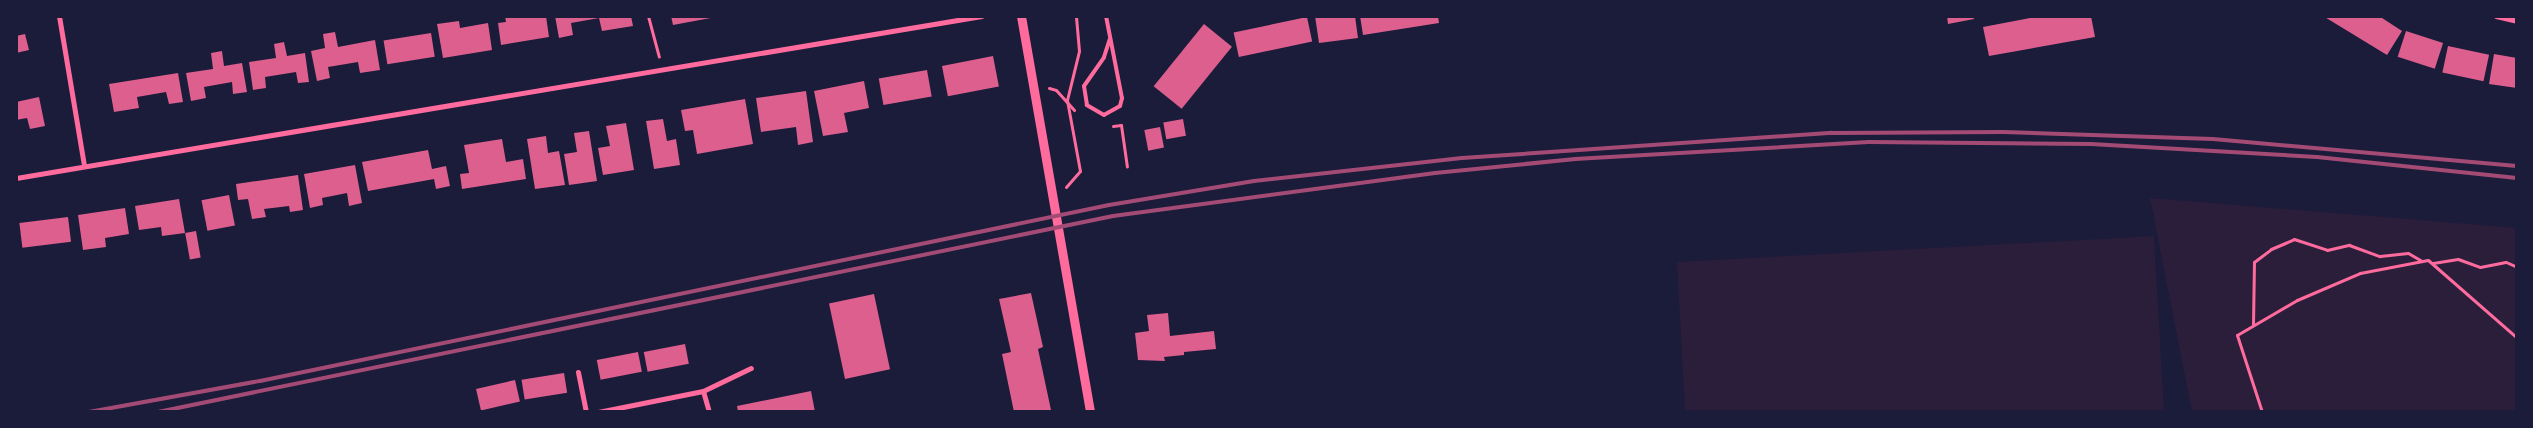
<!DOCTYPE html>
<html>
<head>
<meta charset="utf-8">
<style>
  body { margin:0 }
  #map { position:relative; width:2533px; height:428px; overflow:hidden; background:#1b1b3a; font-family:"Noto Sans",sans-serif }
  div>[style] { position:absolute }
  .green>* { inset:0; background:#2a1e3b }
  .building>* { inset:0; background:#dd5f8e; transform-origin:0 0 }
  .path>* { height:3px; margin:-1.5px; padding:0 1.5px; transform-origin:1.5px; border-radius:1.5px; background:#ff6b9d }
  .service>* { height:4px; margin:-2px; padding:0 2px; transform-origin:2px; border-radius:2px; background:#ff6b9d }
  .minor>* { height:5px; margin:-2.5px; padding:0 2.5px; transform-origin:2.5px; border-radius:2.5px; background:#ff6b9d }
  .tertiary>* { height:9px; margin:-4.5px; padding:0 4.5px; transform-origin:4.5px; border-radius:4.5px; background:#ff6b9d }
  .rail>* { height:4px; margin:-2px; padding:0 2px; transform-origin:2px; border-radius:2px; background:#a44b75 }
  span { translate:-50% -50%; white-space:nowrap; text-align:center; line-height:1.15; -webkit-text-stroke:4.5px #1b1b3a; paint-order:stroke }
  .frame { position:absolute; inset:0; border:18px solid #1b1b3a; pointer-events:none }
</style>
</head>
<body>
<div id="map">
  <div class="green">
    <i style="clip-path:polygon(2150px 198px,2517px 228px,2517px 412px,2192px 412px)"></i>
    <i style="clip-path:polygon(2154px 236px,2164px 412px,1685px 412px,1677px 262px)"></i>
  </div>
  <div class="building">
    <i style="clip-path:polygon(505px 16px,546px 16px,549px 37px,501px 45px,498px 23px,506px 22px)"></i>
    <i style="clip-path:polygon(555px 16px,631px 16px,633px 26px,602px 31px,599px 18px,571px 23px,573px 35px,559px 38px)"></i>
    <i style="clip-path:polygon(671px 16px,715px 16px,716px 17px,673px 25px)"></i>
    <i style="clip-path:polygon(1315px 16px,1355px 16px,1358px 38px,1319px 43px)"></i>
    <i style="clip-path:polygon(1360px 16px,1438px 16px,1439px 23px,1363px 35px)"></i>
    <i style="clip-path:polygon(1947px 16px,1973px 16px,1974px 19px,1948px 24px)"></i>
    <i style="clip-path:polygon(2040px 16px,2091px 16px,2095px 37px,1989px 56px,1983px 27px)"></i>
    <i style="clip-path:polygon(2323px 16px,2379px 16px,2402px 31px,2387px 55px)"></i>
    <i style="left:1307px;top:17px;width:25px;height:75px;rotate:78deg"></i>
    <i style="clip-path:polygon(459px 21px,460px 28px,488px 23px,492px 50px,443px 58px,437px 24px)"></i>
    <i style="left:1204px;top:24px;width:36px;height:80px;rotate:39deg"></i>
    <i style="left:2406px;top:31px;width:39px;height:27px;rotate:18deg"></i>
    <i style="clip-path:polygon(335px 32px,338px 47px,375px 40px,380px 70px,360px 73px,358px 62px,328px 67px,330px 78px,317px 81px,311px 51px,325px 48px,323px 34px)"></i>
    <i style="left:431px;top:33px;width:24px;height:48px;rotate:81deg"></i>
    <i style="clip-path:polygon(25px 34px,29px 50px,16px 53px,16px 36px)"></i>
    <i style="clip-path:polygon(284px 42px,287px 56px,305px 53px,309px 82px,298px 83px,296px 72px,265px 77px,266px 88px,253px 90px,249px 62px,276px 58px,274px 44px)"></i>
    <i style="left:2448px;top:46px;width:42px;height:27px;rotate:12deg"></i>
    <i style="clip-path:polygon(222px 51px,224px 66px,242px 63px,247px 92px,233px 94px,232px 82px,204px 87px,206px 98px,191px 101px,186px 73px,213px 69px,211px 53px)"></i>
    <i style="clip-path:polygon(2494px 54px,2517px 58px,2517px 88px,2489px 84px)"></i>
    <i style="left:993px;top:56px;width:31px;height:52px;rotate:79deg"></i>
    <i style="left:927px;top:70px;width:27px;height:49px;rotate:80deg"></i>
    <i style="clip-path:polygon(178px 73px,183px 102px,169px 104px,166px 92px,137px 97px,139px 108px,114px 112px,109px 84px)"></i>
    <i style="clip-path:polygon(864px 81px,869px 108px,844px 113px,848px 132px,823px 136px,814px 91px)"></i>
    <i style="clip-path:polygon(806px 91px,813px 142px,798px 145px,796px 127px,761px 132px,756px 98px)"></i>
    <i style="clip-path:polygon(39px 97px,45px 126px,30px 129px,27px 118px,16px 120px,16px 102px)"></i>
    <i style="clip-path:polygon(745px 99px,753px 144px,697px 154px,693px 130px,685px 131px,681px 110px)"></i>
    <i style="clip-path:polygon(663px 119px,667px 141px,676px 139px,680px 165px,654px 169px,646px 121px)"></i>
    <i style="left:1183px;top:119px;width:17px;height:20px;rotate:80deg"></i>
    <i style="clip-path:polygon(626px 123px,634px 170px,603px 175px,598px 148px,610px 146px,606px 126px)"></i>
    <i style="left:1160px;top:127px;width:21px;height:16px;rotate:79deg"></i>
    <i style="clip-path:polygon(589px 131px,597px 181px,569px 185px,564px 154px,577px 152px,574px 133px)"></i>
    <i style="clip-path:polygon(546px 136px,548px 153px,559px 151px,565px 185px,535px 189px,527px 139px)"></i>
    <i style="clip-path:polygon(502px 139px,506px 162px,523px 159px,526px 179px,462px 189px,460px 174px,469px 173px,464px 145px)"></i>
    <i style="clip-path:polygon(428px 150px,432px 169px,446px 166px,450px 186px,436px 189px,434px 179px,368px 191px,362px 162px)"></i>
    <i style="clip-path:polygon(355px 165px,362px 203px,349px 206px,347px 193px,322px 198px,323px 205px,310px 208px,304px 174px)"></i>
    <i style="clip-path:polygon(298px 175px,303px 210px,290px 212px,289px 206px,264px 209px,266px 217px,252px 219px,248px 199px,238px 200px,236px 184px)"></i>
    <i style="left:229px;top:195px;width:31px;height:28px;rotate:79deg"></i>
    <i style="clip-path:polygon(179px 199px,185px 233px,162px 236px,161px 227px,139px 230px,135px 206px)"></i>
    <i style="clip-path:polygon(125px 208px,129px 234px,105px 238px,106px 247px,83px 250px,78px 215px)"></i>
    <i style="left:68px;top:217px;width:25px;height:49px;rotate:83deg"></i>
    <i style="left:196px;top:231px;width:27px;height:11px;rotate:80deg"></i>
    <i style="clip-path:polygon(1031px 293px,1043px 347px,1038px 349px,1051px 410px,1014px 412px,1002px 354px,1011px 352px,999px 299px)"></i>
    <i style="left:874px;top:294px;width:77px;height:46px;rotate:78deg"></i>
    <i style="clip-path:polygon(1168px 313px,1170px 336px,1214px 331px,1216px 349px,1184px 352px,1184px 355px,1164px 357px,1165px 361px,1138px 360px,1135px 333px,1149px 331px,1147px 315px)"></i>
    <i style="left:685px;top:344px;width:20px;height:42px;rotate:79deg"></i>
    <i style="left:638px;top:352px;width:20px;height:42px;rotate:79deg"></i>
    <i style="left:564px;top:373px;width:20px;height:43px;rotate:81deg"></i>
    <i style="left:515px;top:380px;width:22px;height:40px;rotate:77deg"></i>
    <i style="clip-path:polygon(811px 391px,815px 412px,738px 412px,737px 406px)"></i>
  </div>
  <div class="path">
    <i style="left:648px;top:16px;width:42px;rotate:75deg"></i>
    <i style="left:1049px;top:88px;width:7px;rotate:16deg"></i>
    <i style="left:1056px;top:90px;width:27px;rotate:48deg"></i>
    <i style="left:1113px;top:126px;width:8px;rotate:-7deg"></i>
    <i style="left:1121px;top:125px;width:42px;rotate:81.9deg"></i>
    <i style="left:1066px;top:187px;width:21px;rotate:-49deg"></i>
    <i style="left:1080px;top:171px;width:72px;rotate:-100.4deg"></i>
    <i style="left:1067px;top:100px;width:50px;rotate:-76.2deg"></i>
    <i style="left:1079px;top:51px;width:35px;rotate:-95deg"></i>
    <i style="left:2433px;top:263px;width:25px;rotate:-9deg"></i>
    <i style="left:2458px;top:259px;width:23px;rotate:20deg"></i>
    <i style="left:2480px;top:267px;width:26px;rotate:-11deg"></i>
    <i style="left:2506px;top:262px;width:12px;rotate:24deg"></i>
    <i style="left:2253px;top:325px;width:63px;rotate:-89.1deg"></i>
    <i style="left:2254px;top:262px;width:21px;rotate:-37deg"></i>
    <i style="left:2271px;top:249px;width:25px;rotate:-23deg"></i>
    <i style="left:2294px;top:239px;width:35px;rotate:18deg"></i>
    <i style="left:2327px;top:250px;width:23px;rotate:-13deg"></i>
    <i style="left:2349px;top:245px;width:33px;rotate:20deg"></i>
    <i style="left:2380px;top:256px;width:28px;rotate:-6deg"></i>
    <i style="left:2408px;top:253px;width:16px;rotate:30deg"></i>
    <i style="left:2262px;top:412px;width:81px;rotate:-108deg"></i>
    <i style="left:2237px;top:335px;width:69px;rotate:-30.3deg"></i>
    <i style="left:2297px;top:300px;width:69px;rotate:-23.2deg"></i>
    <i style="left:2360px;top:273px;width:69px;rotate:-10.8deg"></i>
    <i style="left:2428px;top:260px;width:118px;rotate:41.2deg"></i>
  </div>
  <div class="service">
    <i style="left:1106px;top:16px;width:84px;rotate:79deg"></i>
    <i style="left:1122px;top:98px;width:8px;rotate:104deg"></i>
    <i style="left:1120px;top:106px;width:18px;rotate:151deg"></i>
    <i style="left:1104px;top:115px;width:20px;rotate:-150deg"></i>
    <i style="left:1087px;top:105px;width:19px;rotate:-99deg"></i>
    <i style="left:1084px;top:86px;width:35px;rotate:-55deg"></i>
    <i style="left:1104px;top:57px;width:19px;rotate:-72deg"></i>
  </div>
  <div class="minor">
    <i style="left:59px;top:16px;width:151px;rotate:80.5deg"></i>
    <i style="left:2496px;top:16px;width:22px;rotate:13deg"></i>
    <i style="left:16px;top:178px;width:979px;rotate:-9.53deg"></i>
    <i style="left:578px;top:372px;width:41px;rotate:78.7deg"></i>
    <i style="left:703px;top:391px;width:22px;rotate:74deg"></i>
    <i style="left:598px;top:412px;width:107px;rotate:-11.3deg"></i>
    <i style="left:703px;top:391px;width:53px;rotate:-25.6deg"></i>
  </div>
  <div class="tertiary">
    <i style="left:1021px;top:16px;width:402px;rotate:80.1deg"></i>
  </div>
  <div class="rail">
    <i style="left:89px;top:412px;width:174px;rotate:-10.3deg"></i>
    <i style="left:260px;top:381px;width:867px;rotate:-11.71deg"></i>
    <i style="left:1109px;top:205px;width:147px;rotate:-9.4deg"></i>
    <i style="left:1254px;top:181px;width:209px;rotate:-6.3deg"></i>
    <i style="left:1462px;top:158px;width:371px;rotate:-3.9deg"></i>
    <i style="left:1832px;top:133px;width:172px;rotate:-0.3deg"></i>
    <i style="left:2004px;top:132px;width:209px;rotate:1.9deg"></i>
    <i style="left:2213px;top:139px;width:305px;rotate:5.1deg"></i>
    <i style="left:158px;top:412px;width:975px;rotate:-11.6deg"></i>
    <i style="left:1113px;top:216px;width:325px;rotate:-7.6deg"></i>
    <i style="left:1435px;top:173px;width:141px;rotate:-5.7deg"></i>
    <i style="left:1575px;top:159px;width:294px;rotate:-3.3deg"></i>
    <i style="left:1869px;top:142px;width:222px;rotate:0.5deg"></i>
    <i style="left:2091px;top:144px;width:226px;rotate:3.3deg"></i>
    <i style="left:2317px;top:157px;width:201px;rotate:6deg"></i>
  </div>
  <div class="frame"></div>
</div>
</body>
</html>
